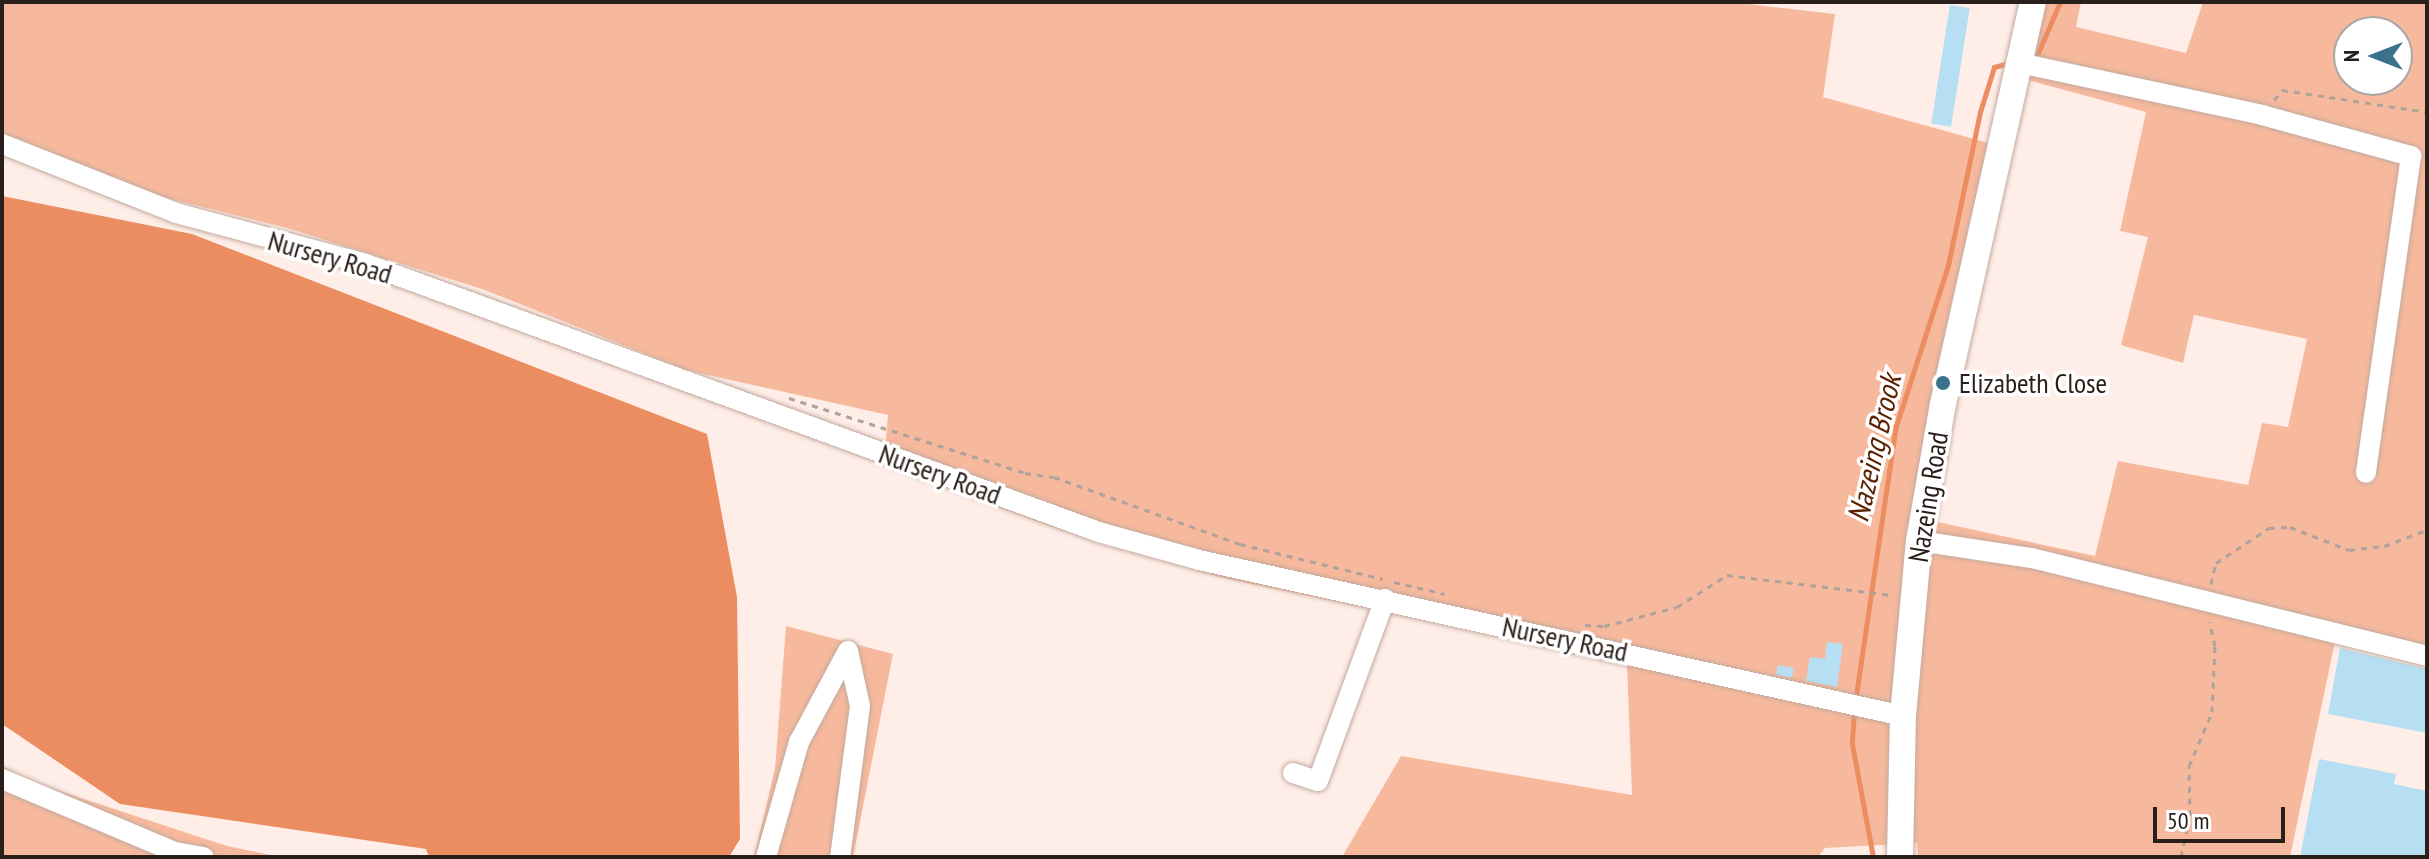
<!DOCTYPE html>
<html>
<head>
<meta charset="utf-8">
<style>
  body { margin:0 }
  #map { position:relative; width:2429px; height:859px; overflow:hidden; background:#feeee7; font-family:"PT Sans Narrow",sans-serif }
  div>[style] { position:absolute }
  .green>* { inset:0; background:#f7b99d }
  .water>* { inset:0; background:#eb8d60 }
  .stream>* { height:5px; margin:-2.5px; padding:0 2.5px; transform-origin:2.5px; border-radius:2.5px; background:#eb8d60 }
  .building>* { inset:0; background:#b6dff4; transform-origin:0 0 }
  .path>* { height:3px; margin-top:-1.5px; transform-origin:0; background:repeating-linear-gradient(90deg,#afa29b 0 6px,transparent 0 12px) }
  .roads { filter:drop-shadow(0 0 2px #c3aa9f) drop-shadow(0 0 2px #c3aa9f) }
  .minor>* { height:20px; margin:-10px; padding:0 10px; transform-origin:10px; border-radius:10px; background:#fff }
  .major>* { height:26px; margin:-13px; padding:0 13px; transform-origin:13px; border-radius:13px; background:#fff }
  .dots>* { width:22px; height:22px; translate:-50% -50%; box-sizing:border-box; border:4px solid #fff; border-radius:50% }
  span { translate:-50% -50%; white-space:nowrap; text-align:center; line-height:1.15; -webkit-text-stroke:7px #fff; paint-order:stroke }
  .street-label { font-size:28px; color:#29201b }
  .poi-label { font-size:28px; color:#29201b }
  .left { translate:0 -50%; text-align:left }
  .water-label { font-size:30px; color:#5c2200; font-style:italic }
  .frame { position:absolute; inset:0; border:4px solid #29201b; pointer-events:none }
  .north { position:absolute; left:2333px; top:16px; width:80px; height:80px; box-sizing:border-box; background:#fff; border:2px solid #a9a6a4; border-radius:50%; rotate:270deg; font-size:22px; font-weight:700; line-height:32px; text-align:center; color:#29201b }
  .north::after { content:''; display:block; margin:auto; width:28px; height:36px; background:#3a728c; clip-path:polygon(50% 0,100% 100%,50% 72%,0 100%) }
  .scale { position:absolute; left:2153px; top:807px; width:132px; height:36px; box-sizing:border-box; border:4px solid #29201b; border-top:0; padding-left:10px; font-size:24px; line-height:28px; white-space:nowrap; color:#29201b; -webkit-text-stroke:6px #fff; paint-order:stroke }
</style>
</head>
<body>
<div id="map">
  <div class="green">
    <i style="clip-path:polygon(evenodd,2px 2px,1731px 2px,1835px 14px,1823px 97px,2010px 149px,1972px 308px,1933px 521px,2095px 556px,2118px 461px,2248px 485px,2262px 423px,2288px 427px,2307px 339px,2194px 315px,2183px 363px,2121px 345px,2148px 237px,2120px 231px,2146px 112px,2024px 79px,2043px 2px,2081px 2px,2076px 27px,2186px 53px,2203px 2px,2427px 2px,2427px 655px,2337px 632px,2290px 857px,1918px 857px,1917px 843px,1825px 848px,1818px 857px,1342px 857px,1401px 756px,1632px 795px,1627px 663px,1219px 577px,1050px 526px,884px 465px,888px 415px,686px 370px,482px 289px,287px 228px,119px 186px,2px 137px,2px 2px,2349px 32px,2397px 32px,2397px 80px,2349px 80px,2349px 32px)"></i>
    <i style="clip-path:polygon(786px 626px,893px 654px,853px 857px,754px 857px,775px 769px)"></i>
    <i style="clip-path:polygon(2px 766px,35px 783px,227px 846px,280px 857px,2px 857px)"></i>
  </div>
  <div class="water">
    <i style="clip-path:polygon(2px 196px,192px 234px,707px 434px,737px 597px,740px 839px,729px 857px,429px 857px,426px 849px,120px 804px,2px 724px)"></i>
  </div>
  <div class="stream">
    <i style="left:2038px;top:53px;width:56px;rotate:-66.7deg"></i>
    <i style="left:1855px;top:702px;width:279px;rotate:-81.6deg"></i>
    <i style="left:1896px;top:426px;width:169px;rotate:-72.1deg"></i>
    <i style="left:1948px;top:265px;width:156px;rotate:-78.2deg"></i>
    <i style="left:1980px;top:112px;width:47px;rotate:-72.7deg"></i>
    <i style="left:1994px;top:67px;width:11px;rotate:-15deg"></i>
    <i style="left:1854px;top:712px;width:32px;rotate:94deg"></i>
    <i style="left:1852px;top:744px;width:115px;rotate:79.5deg"></i>
  </div>
  <div class="building">
    <i style="left:1950px;top:5px;width:20px;height:120px;rotate:9deg"></i>
    <i style="clip-path:polygon(1827px 642px,1843px 644px,1837px 687px,1806px 681px,1810px 657px,1825px 659px)"></i>
    <i style="clip-path:polygon(2340px 648px,2427px 669px,2427px 733px,2328px 714px)"></i>
    <i style="left:1778px;top:665px;width:16px;height:10px;rotate:11deg"></i>
    <i style="clip-path:polygon(2319px 759px,2396px 774px,2394px 784px,2427px 791px,2427px 857px,2300px 857px)"></i>
  </div>
  <div class="path">
    <i style="left:2274px;top:100px;width:13px;rotate:-51deg"></i>
    <i style="left:2282px;top:90px;width:147px;rotate:8.6deg"></i>
    <i style="left:789px;top:398px;width:248px;rotate:17.6deg"></i>
    <i style="left:1025px;top:473px;width:29px;rotate:8deg"></i>
    <i style="left:1054px;top:477px;width:198px;rotate:19.8deg"></i>
    <i style="left:1240px;top:544px;width:147px;rotate:13.8deg"></i>
    <i style="left:1394px;top:582px;width:52px;rotate:13.2deg"></i>
    <i style="left:2211px;top:584px;width:22px;rotate:-77deg"></i>
    <i style="left:2216px;top:563px;width:64px;rotate:-33.4deg"></i>
    <i style="left:2269px;top:528px;width:21px;rotate:-3deg"></i>
    <i style="left:2290px;top:527px;width:63px;rotate:21.3deg"></i>
    <i style="left:2349px;top:550px;width:35px;rotate:-7deg"></i>
    <i style="left:2384px;top:546px;width:46px;rotate:-20.4deg"></i>
    <i style="left:1585px;top:625px;width:19px;rotate:3deg"></i>
    <i style="left:1604px;top:626px;width:75px;rotate:-14.6deg"></i>
    <i style="left:1677px;top:607px;width:59px;rotate:-32.6deg"></i>
    <i style="left:1727px;top:575px;width:166px;rotate:6.9deg"></i>
    <i style="left:2181px;top:857px;width:42px;rotate:-77.6deg"></i>
    <i style="left:2190px;top:816px;width:50px;rotate:-91.1deg"></i>
    <i style="left:2189px;top:766px;width:59px;rotate:-66.9deg"></i>
    <i style="left:2212px;top:712px;width:66px;rotate:-87.4deg"></i>
    <i style="left:2215px;top:646px;width:25px;rotate:-102deg"></i>
  </div>
  <div class="roads">
    <div class="minor">
      <i style="left:2020px;top:63px;width:248px;rotate:12.1deg"></i>
      <i style="left:2262px;top:115px;width:155px;rotate:15.4deg"></i>
      <i style="left:2411px;top:156px;width:320px;rotate:98.1deg"></i>
      <i style="left:2px;top:144px;width:187px;rotate:21.6deg"></i>
      <i style="left:176px;top:213px;width:194px;rotate:15deg"></i>
      <i style="left:363px;top:263px;width:784px;rotate:20.08deg"></i>
      <i style="left:1099px;top:532px;width:104px;rotate:15.6deg"></i>
      <i style="left:1199px;top:560px;width:721px;rotate:12.49deg"></i>
      <i style="left:1919px;top:541px;width:114px;rotate:8.6deg"></i>
      <i style="left:2032px;top:558px;width:407px;rotate:13.9deg"></i>
      <i style="left:1293px;top:773px;width:26px;rotate:18deg"></i>
      <i style="left:1318px;top:781px;width:194px;rotate:-69.8deg"></i>
      <i style="left:2px;top:779px;width:188px;rotate:22.9deg"></i>
      <i style="left:175px;top:852px;width:29px;rotate:10deg"></i>
      <i style="left:766px;top:857px;width:120px;rotate:-74deg"></i>
      <i style="left:799px;top:742px;width:103px;rotate:-61.7deg"></i>
      <i style="left:848px;top:651px;width:56px;rotate:77.7deg"></i>
      <i style="left:860px;top:706px;width:152px;rotate:97.5deg"></i>
    </div>
    <div class="major">
      <i style="left:1900px;top:857px;width:141px;rotate:-88.8deg"></i>
      <i style="left:1903px;top:716px;width:176px;rotate:-84.8deg"></i>
      <i style="left:1919px;top:541px;width:139px;rotate:-80.1deg"></i>
      <i style="left:1943px;top:404px;width:412px;rotate:-77.4deg"></i>
    </div>
  </div>
  <div class="dots">
    <i style="left:1943px;top:383px;background:#3a728c"></i>
  </div>
  <div class="street-label">
    <span style="left:330px;top:257px;rotate:16deg">Nursery Road</span>
    <span style="left:940px;top:474px;rotate:20deg">Nursery Road</span>
    <span style="left:1928px;top:497px;rotate:-81deg">Nazeing Road</span>
    <span style="left:1565px;top:639px;rotate:12deg">Nursery Road</span>
  </div>
  <div class="poi-label">
    <span class="left" style="left:1959px;top:383px">Elizabeth Close</span>
  </div>
  <div class="water-label">
    <span style="left:1874px;top:448px;rotate:-77deg">Nazeing Brook</span>
  </div>
  <div class="frame"></div>
  <div class="north">N</div>
  <div class="scale">50 m</div>
</div>
</body>
</html>
